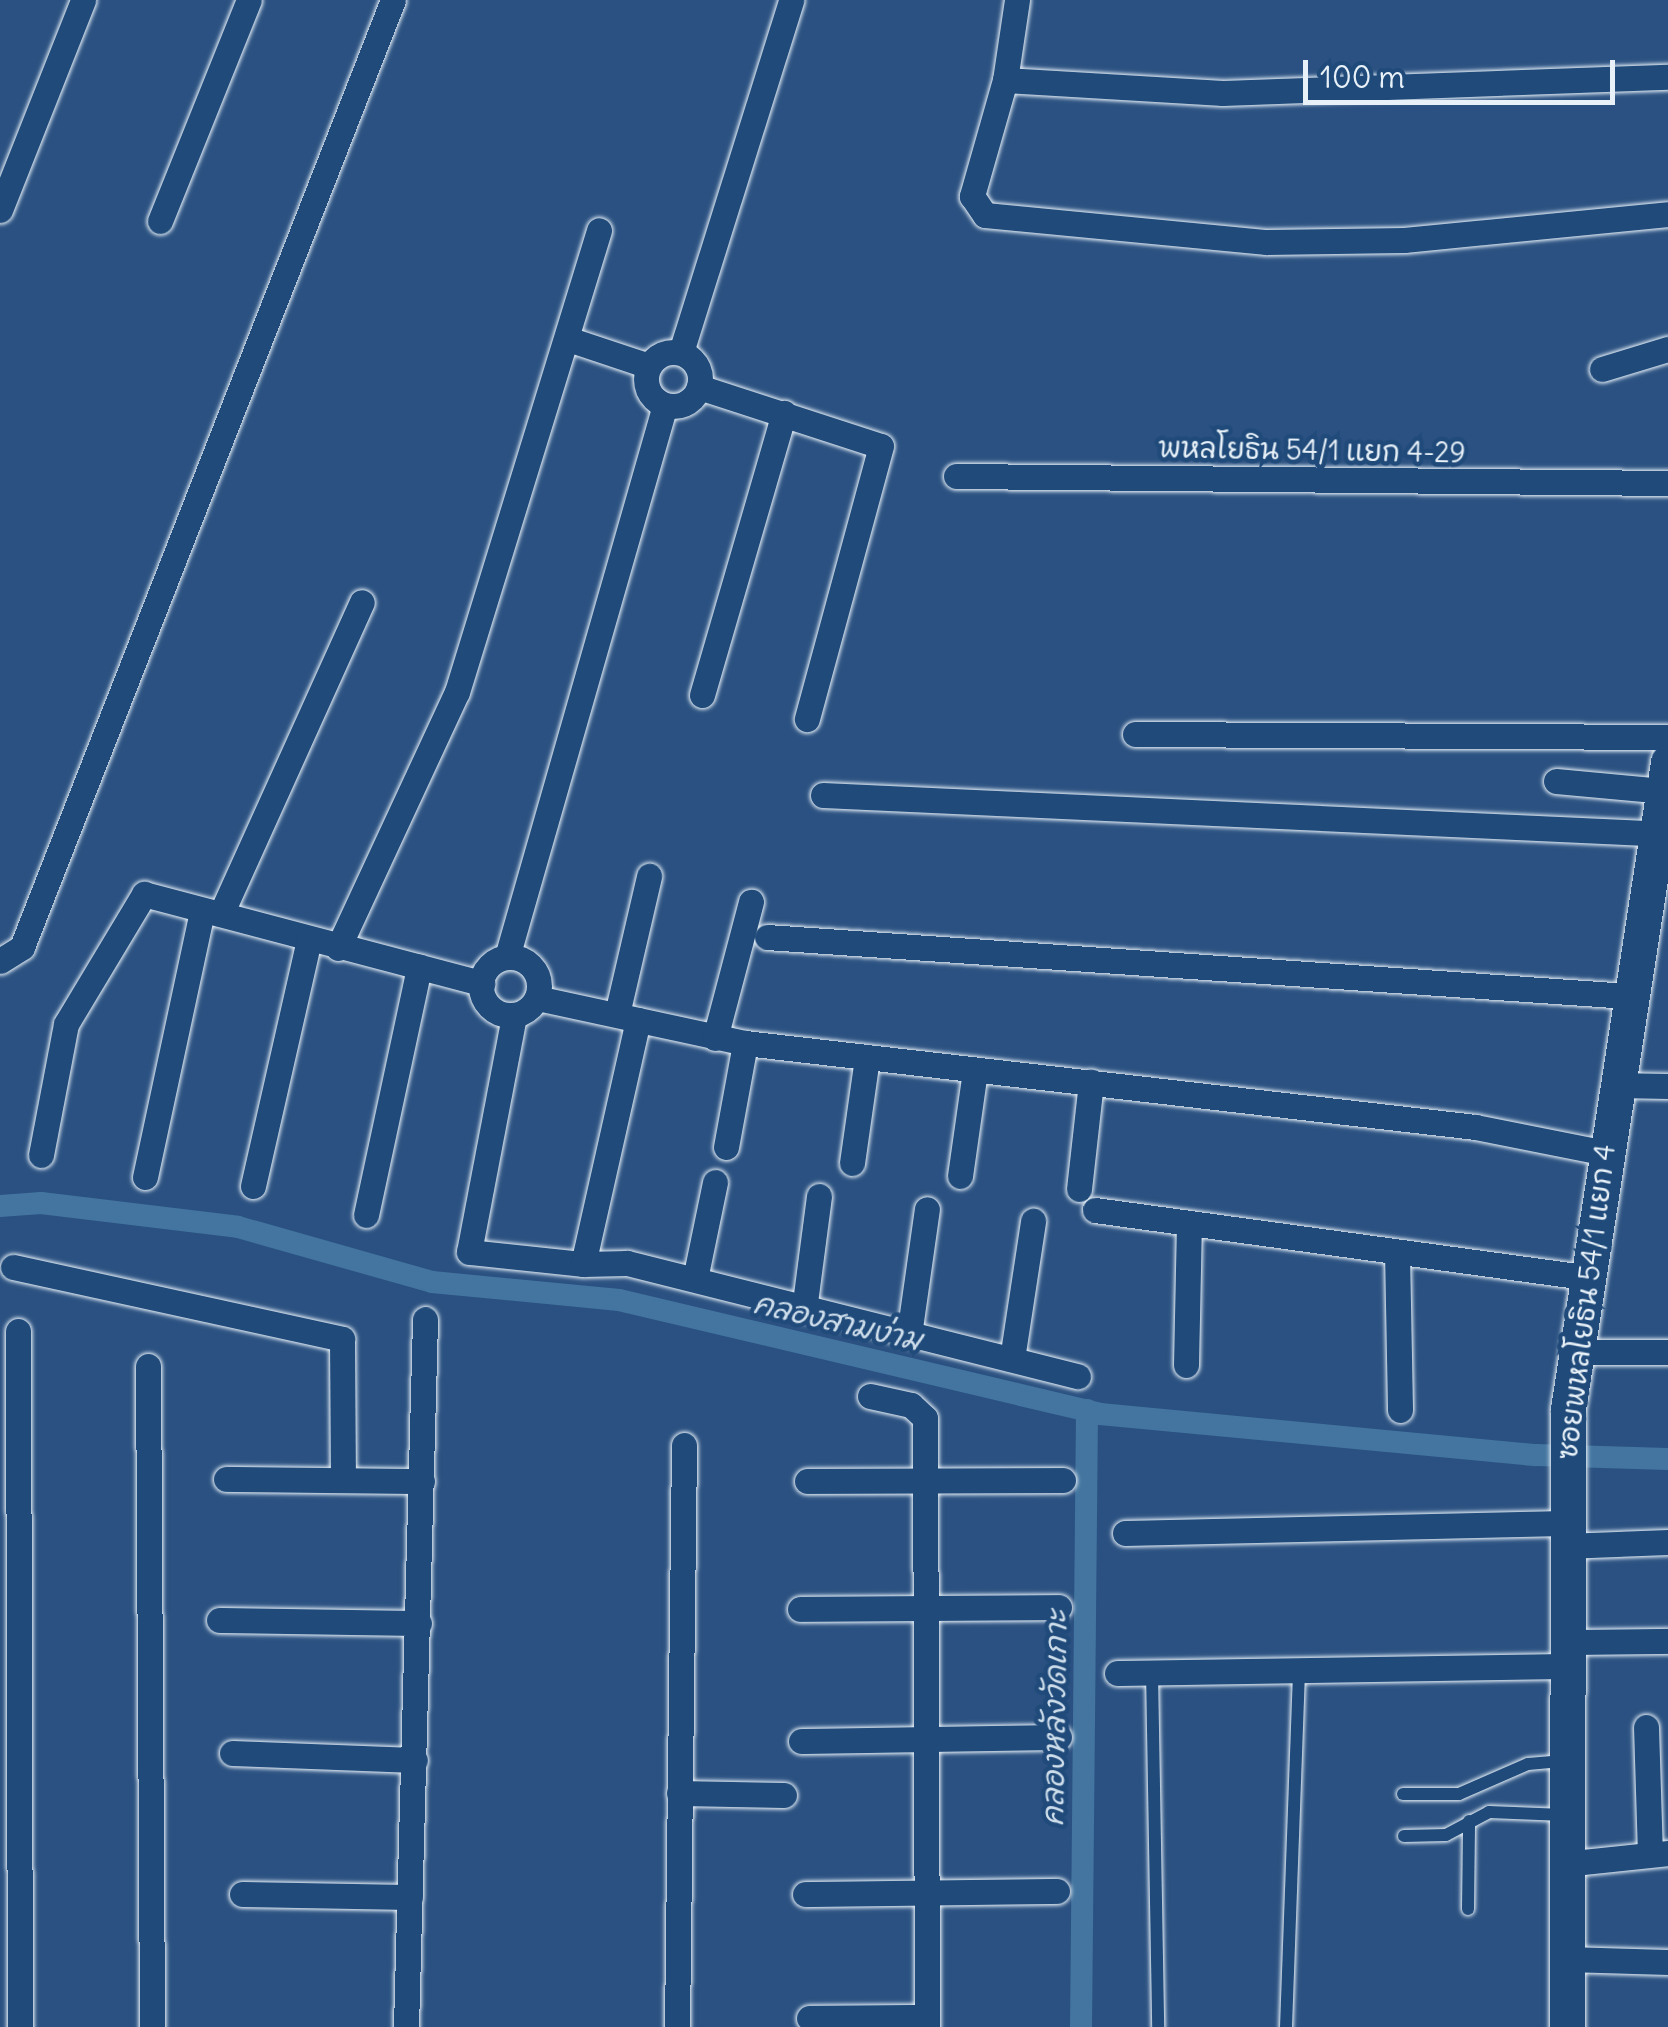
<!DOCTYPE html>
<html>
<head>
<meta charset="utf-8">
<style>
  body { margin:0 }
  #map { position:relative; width:1668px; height:2027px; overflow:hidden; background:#2a5181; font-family:Delius,"Playpen Sans Thai",sans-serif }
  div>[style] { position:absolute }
  .canal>* { height:22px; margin:-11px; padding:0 11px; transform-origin:11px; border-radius:11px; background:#4375a0 }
  .roads { filter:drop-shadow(0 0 2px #e8f1f8) drop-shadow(0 0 2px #e8f1f8) }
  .lane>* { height:12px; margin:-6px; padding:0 6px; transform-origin:6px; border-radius:6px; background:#1f4a7a }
  .street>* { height:25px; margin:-12.5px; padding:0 12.5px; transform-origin:12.5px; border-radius:12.5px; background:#1f4a7a }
  .street>.ring { margin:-12.5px; padding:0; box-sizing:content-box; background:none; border:25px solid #1f4a7a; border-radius:50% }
  .secondary>* { height:35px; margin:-17.5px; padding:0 17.5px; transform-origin:17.5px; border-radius:17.5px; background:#1f4a7a }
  span { translate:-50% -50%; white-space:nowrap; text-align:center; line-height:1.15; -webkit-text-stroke:9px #1f4a7a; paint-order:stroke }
  .street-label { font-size:28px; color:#e8f1f8 }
  .water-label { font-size:30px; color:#cfdeeb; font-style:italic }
  .scale { position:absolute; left:1303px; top:60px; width:312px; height:45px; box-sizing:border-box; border:5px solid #e8f1f8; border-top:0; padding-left:12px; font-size:30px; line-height:35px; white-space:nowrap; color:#e8f1f8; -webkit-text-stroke:8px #1f4a7a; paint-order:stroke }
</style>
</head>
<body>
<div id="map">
  <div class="canal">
    <i style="left:0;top:1206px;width:41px;rotate:-4.2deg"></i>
    <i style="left:41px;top:1203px;width:198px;rotate:6.9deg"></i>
    <i style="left:238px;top:1227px;width:202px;rotate:15.8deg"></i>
    <i style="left:432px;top:1282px;width:188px;rotate:5.5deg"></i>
    <i style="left:619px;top:1300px;width:494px;rotate:13.3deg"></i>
    <i style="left:1100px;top:1414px;width:438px;rotate:5.4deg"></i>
    <i style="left:1536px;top:1455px;width:132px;rotate:1.7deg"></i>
    <i style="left:1081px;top:2027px;width:617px;rotate:-89.44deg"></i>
  </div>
  <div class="roads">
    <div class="lane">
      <i style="left:1152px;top:1672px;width:355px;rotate:89deg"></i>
      <i style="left:1403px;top:1794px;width:56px"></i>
      <i style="left:1459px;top:1794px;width:75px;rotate:-23.5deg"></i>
      <i style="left:1528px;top:1764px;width:36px;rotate:-5deg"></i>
      <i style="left:1404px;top:1836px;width:42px;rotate:-1.4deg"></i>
      <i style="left:1446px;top:1835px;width:49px;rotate:-28.1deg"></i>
      <i style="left:1489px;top:1812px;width:75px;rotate:2.3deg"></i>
      <i style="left:1468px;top:1909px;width:88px;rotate:-89.3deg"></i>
      <i style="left:1286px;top:2027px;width:357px;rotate:-87.9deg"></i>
    </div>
    <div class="street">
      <i style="left:1017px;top:0;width:81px;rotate:98.5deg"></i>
      <i style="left:1005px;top:80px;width:121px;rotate:105.9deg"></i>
      <i style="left:972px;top:196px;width:23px;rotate:56deg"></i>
      <i style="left:985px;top:215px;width:283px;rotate:5.5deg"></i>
      <i style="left:1267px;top:242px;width:137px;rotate:-0.8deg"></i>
      <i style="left:1404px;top:240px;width:265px;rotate:-5.6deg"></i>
      <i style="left:1005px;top:80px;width:218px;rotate:3.4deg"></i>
      <i style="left:1223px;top:93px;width:445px;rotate:-2.1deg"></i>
      <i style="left:0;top:210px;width:226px;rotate:-68.4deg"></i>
      <i style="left:160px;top:221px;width:238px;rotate:-68.1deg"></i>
      <i style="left:568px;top:339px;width:85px;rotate:18.4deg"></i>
      <i class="ring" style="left:646px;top:352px;width:29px;height:29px"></i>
      <i style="left:681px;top:352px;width:369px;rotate:-72.6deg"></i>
      <i style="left:1602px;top:369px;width:69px;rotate:-16.9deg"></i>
      <i style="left:699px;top:387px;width:191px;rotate:18deg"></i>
      <i style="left:881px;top:446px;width:283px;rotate:105.2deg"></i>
      <i style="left:956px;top:476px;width:712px;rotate:0.56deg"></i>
      <i style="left:702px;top:695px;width:294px;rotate:-73.8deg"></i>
      <i style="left:1135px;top:734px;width:533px;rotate:0.32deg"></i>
      <i style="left:1556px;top:781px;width:107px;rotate:5.3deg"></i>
      <i style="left:823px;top:795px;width:846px;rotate:2.64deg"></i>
      <i style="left:221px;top:914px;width:342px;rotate:-65.7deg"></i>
      <i style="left:767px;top:937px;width:864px;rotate:3.92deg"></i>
      <i style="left:338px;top:948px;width:282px;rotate:-65.1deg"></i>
      <i style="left:457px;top:692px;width:483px;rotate:-72.9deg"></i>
      <i style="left:507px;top:957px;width:574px;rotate:-74.03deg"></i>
      <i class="ring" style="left:481px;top:957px;width:33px;height:33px"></i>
      <i style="left:0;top:961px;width:26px;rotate:-32deg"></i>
      <i style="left:22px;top:947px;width:1017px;rotate:-68.61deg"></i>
      <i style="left:537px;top:998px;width:213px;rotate:12.2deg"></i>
      <i style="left:745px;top:1043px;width:735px;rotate:6.56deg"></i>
      <i style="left:1475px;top:1127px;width:134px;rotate:11.2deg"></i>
      <i style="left:617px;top:1014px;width:142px;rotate:-76.9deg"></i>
      <i style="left:514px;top:1016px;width:240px;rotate:100.8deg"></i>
      <i style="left:469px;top:1252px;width:115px;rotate:6deg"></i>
      <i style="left:638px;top:1020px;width:250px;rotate:102.7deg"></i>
      <i style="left:583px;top:1264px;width:44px;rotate:-1.3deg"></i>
      <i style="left:627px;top:1263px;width:465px;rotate:14.1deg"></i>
      <i style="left:715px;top:1038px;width:141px;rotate:-75.2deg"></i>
      <i style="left:1615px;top:1085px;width:53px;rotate:1.1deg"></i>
      <i style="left:726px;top:1147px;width:106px;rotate:-79.6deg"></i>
      <i style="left:41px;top:1155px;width:133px;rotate:-79.2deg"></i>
      <i style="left:66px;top:1024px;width:152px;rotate:-59deg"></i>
      <i style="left:144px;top:894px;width:350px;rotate:14.8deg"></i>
      <i style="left:852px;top:1163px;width:107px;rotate:-81.9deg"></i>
      <i style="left:960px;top:1176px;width:106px;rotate:-81.9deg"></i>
      <i style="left:145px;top:1177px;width:271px;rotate:-77.9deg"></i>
      <i style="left:253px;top:1186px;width:253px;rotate:-77.2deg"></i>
      <i style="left:1079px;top:1189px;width:108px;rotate:-83.6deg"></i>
      <i style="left:1095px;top:1210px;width:497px;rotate:7.8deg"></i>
      <i style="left:366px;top:1215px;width:254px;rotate:-77.9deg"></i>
      <i style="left:1397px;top:1252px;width:158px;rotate:88.9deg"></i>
      <i style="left:13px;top:1267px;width:337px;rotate:12.3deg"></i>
      <i style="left:342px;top:1339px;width:140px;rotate:89.6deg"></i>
      <i style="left:695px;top:1279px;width:99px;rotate:-78.3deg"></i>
      <i style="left:804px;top:1310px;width:115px;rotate:-82.5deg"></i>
      <i style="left:18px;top:1331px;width:696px;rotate:89.84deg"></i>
      <i style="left:909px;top:1335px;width:127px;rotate:-81.9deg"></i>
      <i style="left:1577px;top:1352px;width:91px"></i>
      <i style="left:1012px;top:1359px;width:140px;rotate:-81.3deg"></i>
      <i style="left:1186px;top:1365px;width:141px;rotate:-88.8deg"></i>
      <i style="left:148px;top:1366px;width:661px;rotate:89.65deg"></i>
      <i style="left:870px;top:1396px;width:42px;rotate:12.4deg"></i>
      <i style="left:911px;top:1405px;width:19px;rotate:43deg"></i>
      <i style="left:925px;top:1418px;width:609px;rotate:89.81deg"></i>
      <i style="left:226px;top:1479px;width:196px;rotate:0.6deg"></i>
      <i style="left:807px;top:1481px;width:256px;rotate:-0.2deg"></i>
      <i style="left:1125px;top:1533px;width:439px;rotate:-1.3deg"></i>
      <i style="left:1564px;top:1546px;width:104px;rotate:-2.2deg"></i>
      <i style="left:800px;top:1609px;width:259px;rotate:-0.4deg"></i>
      <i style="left:219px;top:1620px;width:200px;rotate:0.9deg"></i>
      <i style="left:1566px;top:1642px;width:102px;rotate:-0.6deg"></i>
      <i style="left:1117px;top:1673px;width:450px;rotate:-0.9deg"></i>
      <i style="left:1646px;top:1727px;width:127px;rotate:88.2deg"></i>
      <i style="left:801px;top:1741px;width:258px;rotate:-0.9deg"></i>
      <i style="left:232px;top:1753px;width:183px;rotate:2.2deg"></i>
      <i style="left:679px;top:1793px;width:105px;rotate:1.1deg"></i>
      <i style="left:1564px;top:1864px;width:105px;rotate:-6deg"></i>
      <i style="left:242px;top:1894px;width:168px;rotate:1deg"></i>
      <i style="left:805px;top:1894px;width:252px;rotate:-0.7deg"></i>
      <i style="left:1566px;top:1959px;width:102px;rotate:1.7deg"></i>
      <i style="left:809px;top:2018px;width:118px;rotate:-0.5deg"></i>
      <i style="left:406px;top:2027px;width:708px;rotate:-88.46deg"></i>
      <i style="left:677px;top:2027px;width:582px;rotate:-89.31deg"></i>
    </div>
    <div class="secondary">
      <i style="left:1567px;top:2027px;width:618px;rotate:-89.91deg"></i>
      <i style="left:1568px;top:1409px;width:655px;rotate:-81.21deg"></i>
    </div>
  </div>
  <div class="street-label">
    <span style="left:1312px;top:450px;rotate:1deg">พหลโยธิน 54/1 แยก 4-29</span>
    <span style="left:1586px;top:1302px;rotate:-83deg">ซอยพหลโยธิน 54/1 แยก 4</span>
  </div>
  <div class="water-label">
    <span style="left:838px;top:1321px;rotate:13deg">คลองสามง่าม</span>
    <span style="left:1054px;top:1718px;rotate:-89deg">คลองหลังวัดเกาะ</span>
  </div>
  <div class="scale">100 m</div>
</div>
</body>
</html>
